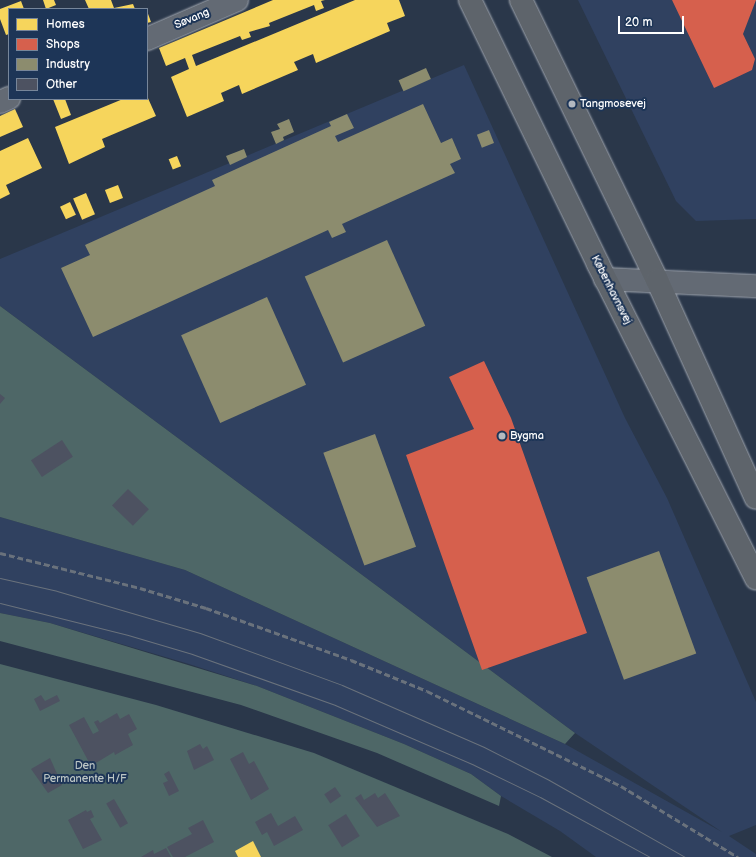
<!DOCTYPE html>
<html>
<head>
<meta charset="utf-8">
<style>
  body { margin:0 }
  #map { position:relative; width:756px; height:857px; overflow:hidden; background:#2a374a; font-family:"Balsamiq Sans",sans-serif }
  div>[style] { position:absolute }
  .built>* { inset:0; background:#304160 }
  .green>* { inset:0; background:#4e6767 }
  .homes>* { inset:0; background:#f6d55c; transform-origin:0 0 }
  .shops>* { inset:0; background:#d6604d }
  .industry>* { inset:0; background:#8c8c6e; transform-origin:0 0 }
  .building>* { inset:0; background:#4d5261; transform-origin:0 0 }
  .roads { filter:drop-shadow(0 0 1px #9fa5ae) drop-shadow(0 0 1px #9fa5ae) }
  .minor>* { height:22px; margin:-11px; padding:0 11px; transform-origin:11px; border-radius:11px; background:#636a74 }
  .major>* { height:22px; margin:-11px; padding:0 11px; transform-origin:11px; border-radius:11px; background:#5e646b }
  .tram>* { height:1px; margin:-0.5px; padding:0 0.5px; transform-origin:0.5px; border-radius:0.5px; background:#6a727c }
  .rail>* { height:3px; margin-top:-1.5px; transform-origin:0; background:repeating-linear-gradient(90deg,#6a727c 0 6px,transparent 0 9px) }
  .dots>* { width:11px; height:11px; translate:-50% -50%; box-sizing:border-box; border:2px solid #1d3557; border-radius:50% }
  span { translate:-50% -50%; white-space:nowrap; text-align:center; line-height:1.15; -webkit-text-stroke:4px #1d3557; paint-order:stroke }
  .street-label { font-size:11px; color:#fff }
  .poi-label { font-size:11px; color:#fff }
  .left { translate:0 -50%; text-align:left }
  .park-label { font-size:11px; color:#bbc5c4 }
  .legend { position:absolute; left:8px; top:8px; width:140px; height:92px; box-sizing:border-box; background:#1d3557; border:1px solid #77869a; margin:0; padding:5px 7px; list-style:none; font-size:12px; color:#fff }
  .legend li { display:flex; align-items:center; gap:8px; height:20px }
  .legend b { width:20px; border:1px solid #77869a }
  .scale { position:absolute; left:618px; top:16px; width:66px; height:18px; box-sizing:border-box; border:2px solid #fff; border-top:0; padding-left:5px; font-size:12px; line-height:14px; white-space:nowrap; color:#fff; -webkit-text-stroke:3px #1d3557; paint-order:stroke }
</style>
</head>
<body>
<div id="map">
  <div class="built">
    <i style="clip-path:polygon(578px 0,756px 0,756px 219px,696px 221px,676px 201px)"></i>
    <i style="clip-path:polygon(464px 65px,625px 418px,667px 498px,756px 702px,756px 825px,729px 836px,756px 854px,756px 857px,596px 857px,560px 831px,501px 796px,471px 774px,404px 744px,257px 686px,189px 664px,50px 623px,0 613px,0 517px,185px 570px,565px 744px,722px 832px,575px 733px,0 306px,0 259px)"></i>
  </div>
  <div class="green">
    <i style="clip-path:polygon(0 306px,575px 733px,565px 744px,185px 570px,0 517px)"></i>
    <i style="clip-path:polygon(0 613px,50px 623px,257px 686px,404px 744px,471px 774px,501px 796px,499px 806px,377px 753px,241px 705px,0 641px)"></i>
    <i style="clip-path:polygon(0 664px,156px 705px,314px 753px,508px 834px,552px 857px,0 857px)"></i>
  </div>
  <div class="homes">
    <i style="clip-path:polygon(43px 0,54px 0,56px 5px,46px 9px)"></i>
    <i style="clip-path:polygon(85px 0,111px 0,114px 8px,133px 4px,135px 9px,89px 9px)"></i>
    <i style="clip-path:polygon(273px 0,325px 0,321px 1px,324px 8px,316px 11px,314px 5px,269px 23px,270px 26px,249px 32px,251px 37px,242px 40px,240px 36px,192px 55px,196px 66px,355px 0,399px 0,405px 16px,387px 23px,390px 31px,316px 63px,313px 54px,294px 62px,298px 70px,242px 94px,239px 85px,221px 93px,224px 101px,187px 117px,171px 77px,189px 69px,185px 58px,166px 66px,159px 48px)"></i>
    <i style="clip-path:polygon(21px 1px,24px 9px,9px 9px,9px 34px,6px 35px,0 19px,0 9px)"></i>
    <i style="clip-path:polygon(147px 11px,151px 22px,147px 23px)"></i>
    <i style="clip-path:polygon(147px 96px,156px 116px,102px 139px,105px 147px,69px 164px,55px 127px,123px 99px,147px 99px)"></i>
    <i style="clip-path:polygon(53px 99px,65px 99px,71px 115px,61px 119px)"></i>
    <i style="clip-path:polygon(15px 109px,23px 127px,0 137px,0 116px)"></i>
    <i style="clip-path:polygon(28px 138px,42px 168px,6px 185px,10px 194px,0 199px,0 151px)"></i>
    <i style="left:177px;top:156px;width:11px;height:9px;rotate:68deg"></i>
    <i style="left:118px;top:185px;width:14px;height:14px;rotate:69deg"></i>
    <i style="left:86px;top:193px;width:23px;height:14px;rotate:67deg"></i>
    <i style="left:70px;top:202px;width:14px;height:11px;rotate:65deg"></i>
    <i style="clip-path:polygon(253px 841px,261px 857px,238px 857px,235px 851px)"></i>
  </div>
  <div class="shops">
    <i style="clip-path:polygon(672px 0,756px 0,743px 34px,755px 59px,752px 70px,714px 88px)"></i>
    <i style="clip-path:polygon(484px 361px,511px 418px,587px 633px,482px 670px,406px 455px,474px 429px,449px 377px)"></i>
  </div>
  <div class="industry">
    <i style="left:426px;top:68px;width:12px;height:30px;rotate:66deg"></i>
    <i style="clip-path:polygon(423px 104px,441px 143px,452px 138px,461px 159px,450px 164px,455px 173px,342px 224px,346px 232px,332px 238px,328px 230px,93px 337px,61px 268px,90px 255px,85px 245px,215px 186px,212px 180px,331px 126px,329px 122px,347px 114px,354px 128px,335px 136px,338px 142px)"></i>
    <i style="clip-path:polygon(289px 119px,294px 132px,283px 137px,284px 140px,276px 144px,271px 132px,280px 129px,277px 124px)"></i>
    <i style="left:489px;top:130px;width:14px;height:13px;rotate:69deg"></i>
    <i style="clip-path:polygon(244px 149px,247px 157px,230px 165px,226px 156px)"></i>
    <i style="left:387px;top:240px;width:94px;height:90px;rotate:66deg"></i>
    <i style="left:267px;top:297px;width:96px;height:94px;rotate:66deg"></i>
    <i style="left:375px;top:434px;width:120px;height:55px;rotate:70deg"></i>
    <i style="left:659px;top:551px;width:109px;height:77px;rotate:70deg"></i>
  </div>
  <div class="building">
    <i style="clip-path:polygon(0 394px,5px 398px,0 404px)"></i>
    <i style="left:62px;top:440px;width:20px;height:37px;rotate:57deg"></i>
    <i style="left:128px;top:489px;width:29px;height:23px;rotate:44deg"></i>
    <i style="clip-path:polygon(41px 695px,45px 701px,57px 695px,60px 701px,40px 711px,34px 699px)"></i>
    <i style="clip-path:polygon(117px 713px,120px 719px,129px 714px,137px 729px,128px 734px,133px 745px,115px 755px,114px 752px,91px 766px,69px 725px,84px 717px,93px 734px,99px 731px,94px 722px,98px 720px,100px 723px)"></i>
    <i style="clip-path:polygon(200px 744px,203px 749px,207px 746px,214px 760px,194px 770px,187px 751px)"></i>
    <i style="clip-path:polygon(243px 752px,249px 764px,254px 761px,269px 789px,251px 800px,230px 759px)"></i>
    <i style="clip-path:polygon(50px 758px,62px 785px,48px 793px,31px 769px)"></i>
    <i style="clip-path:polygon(169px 771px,179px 791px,169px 796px,163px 783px,168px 781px,164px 774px)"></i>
    <i style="left:335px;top:787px;width:11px;height:13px;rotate:56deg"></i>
    <i style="clip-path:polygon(375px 793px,378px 798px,385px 793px,400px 816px,377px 827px,355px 798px,361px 794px,364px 800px)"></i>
    <i style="left:114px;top:799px;width:28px;height:9px;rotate:60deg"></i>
    <i style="clip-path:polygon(86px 810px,87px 812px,91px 810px,94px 817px,90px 819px,102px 840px,83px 849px,68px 820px)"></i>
    <i style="clip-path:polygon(271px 813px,278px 826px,295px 816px,303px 830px,274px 846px,267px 832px,262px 835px,255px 822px)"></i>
    <i style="left:346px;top:814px;width:26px;height:21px;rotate:58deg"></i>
    <i style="clip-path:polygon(203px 820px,214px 842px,185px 857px,173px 857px,167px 847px,192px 834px,188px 828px)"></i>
    <i style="clip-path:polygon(166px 848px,171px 857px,141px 857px,153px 850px,154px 854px)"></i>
  </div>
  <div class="roads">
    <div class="minor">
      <i style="left:147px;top:39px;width:98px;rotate:-23.4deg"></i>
      <i style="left:0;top:102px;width:10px;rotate:-24deg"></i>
      <i style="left:605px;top:279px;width:151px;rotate:2.7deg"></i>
    </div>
    <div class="major">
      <i style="left:470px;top:0;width:293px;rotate:64.1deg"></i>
      <i style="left:598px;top:264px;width:352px;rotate:63.3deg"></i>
      <i style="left:521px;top:0;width:311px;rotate:64.1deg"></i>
      <i style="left:657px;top:280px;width:239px;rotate:65.6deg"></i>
    </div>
  </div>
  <div class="tram">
    <i style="left:0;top:578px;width:58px;rotate:12.8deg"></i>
    <i style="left:57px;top:591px;width:149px;rotate:16.4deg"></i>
    <i style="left:200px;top:633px;width:151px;rotate:20.1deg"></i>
    <i style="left:342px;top:685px;width:155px;rotate:23.6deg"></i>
    <i style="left:484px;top:747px;width:73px;rotate:26.9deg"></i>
    <i style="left:549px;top:780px;width:156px;rotate:29.5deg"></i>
    <i style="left:0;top:603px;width:132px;rotate:14deg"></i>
    <i style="left:128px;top:635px;width:67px;rotate:16.5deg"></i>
    <i style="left:192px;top:654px;width:152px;rotate:19.6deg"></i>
    <i style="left:335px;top:705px;width:151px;rotate:23.3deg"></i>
    <i style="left:474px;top:765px;width:73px;rotate:25.9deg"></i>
    <i style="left:540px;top:797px;width:125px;rotate:28.6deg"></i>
  </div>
  <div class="rail">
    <i style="left:0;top:553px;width:144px;rotate:14deg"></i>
    <i style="left:140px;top:588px;width:69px;rotate:16.9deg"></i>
    <i style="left:206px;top:608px;width:154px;rotate:19.7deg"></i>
    <i style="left:351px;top:660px;width:82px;rotate:22.2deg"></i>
    <i style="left:427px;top:691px;width:216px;rotate:26.1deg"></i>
    <i style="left:621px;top:786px;width:137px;rotate:31.3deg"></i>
  </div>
  <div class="dots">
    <i style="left:572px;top:104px;background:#b4b9c0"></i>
    <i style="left:502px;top:436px;background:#b4b9c0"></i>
  </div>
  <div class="street-label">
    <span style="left:192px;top:19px;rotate:-23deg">Søvang</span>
    <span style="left:611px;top:290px;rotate:63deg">Københavnsvej</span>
  </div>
  <div class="poi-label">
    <span class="left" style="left:580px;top:104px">Tangmosevej</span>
    <span class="left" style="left:510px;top:436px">Bygma</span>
  </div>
  <div class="park-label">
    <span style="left:85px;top:773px">Den<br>Permanente H/F</span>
  </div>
  <ul class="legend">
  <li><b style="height:11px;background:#f6d55c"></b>Homes</li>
  <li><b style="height:11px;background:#d6604d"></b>Shops</li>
  <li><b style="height:11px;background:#8c8c6e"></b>Industry</li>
  <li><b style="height:11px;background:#4d5261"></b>Other</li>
  </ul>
  <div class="scale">20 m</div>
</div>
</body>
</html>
